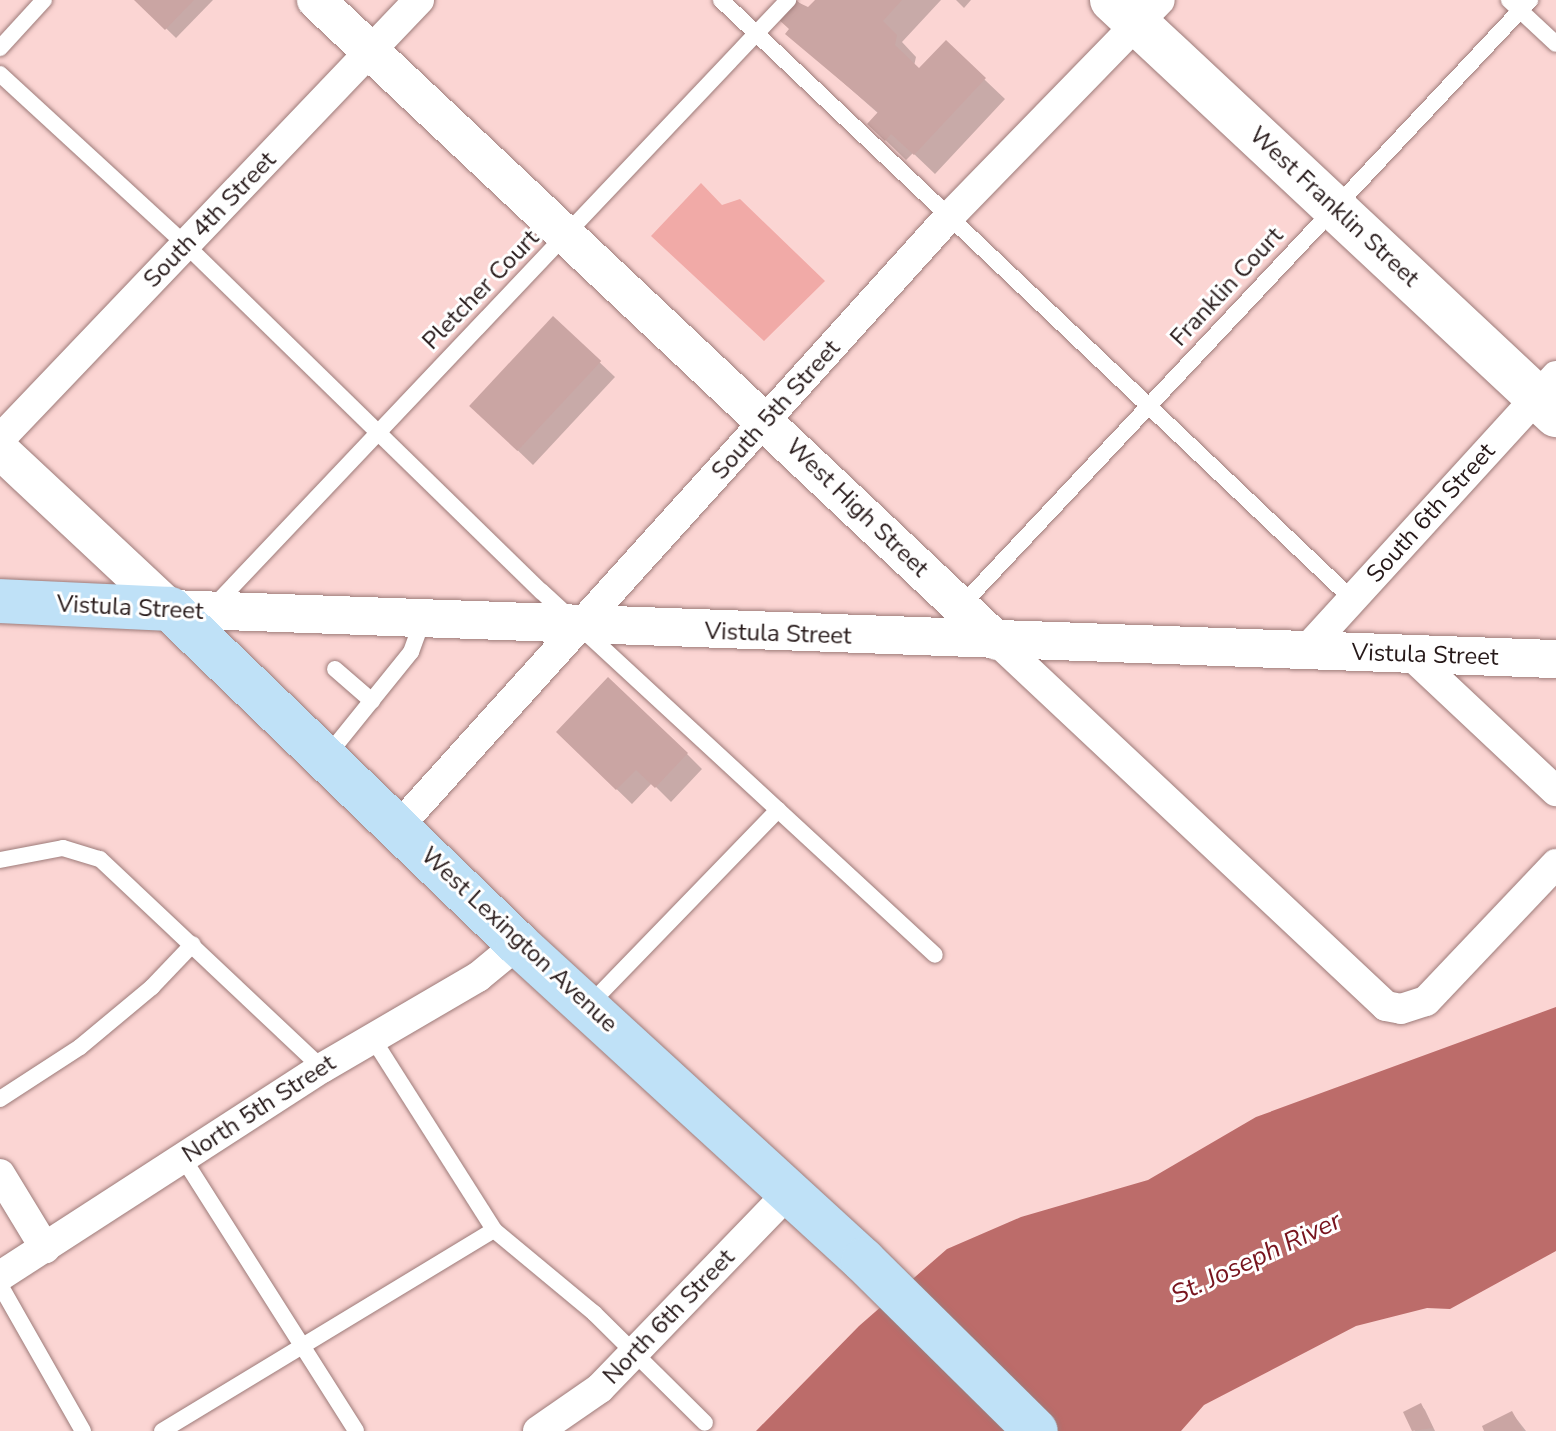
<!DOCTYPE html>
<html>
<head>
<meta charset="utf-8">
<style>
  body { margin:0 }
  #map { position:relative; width:1556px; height:1431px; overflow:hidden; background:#fbd5d3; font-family:"Nunito Sans",sans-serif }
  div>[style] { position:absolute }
  .green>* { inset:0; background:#f1aaa7 }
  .water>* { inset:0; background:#bc6c6a }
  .shadow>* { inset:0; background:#0003 }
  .building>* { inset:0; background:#caa5a3; transform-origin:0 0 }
  .roads { filter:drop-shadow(0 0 2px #9d7b79) drop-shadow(0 0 2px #9d7b79) }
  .service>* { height:16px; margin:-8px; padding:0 8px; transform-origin:8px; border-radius:8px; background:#fff }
  .minor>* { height:30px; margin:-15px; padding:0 15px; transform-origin:15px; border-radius:15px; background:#fff }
  .tertiary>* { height:38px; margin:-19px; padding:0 19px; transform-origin:19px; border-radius:19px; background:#fff }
  .secondary>* { height:44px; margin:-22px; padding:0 22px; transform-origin:22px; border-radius:22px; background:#fff }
  .primary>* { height:44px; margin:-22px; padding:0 22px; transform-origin:22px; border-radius:22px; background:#bfe1f7 }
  span { translate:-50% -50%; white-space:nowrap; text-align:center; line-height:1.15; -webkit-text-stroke:6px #fff; paint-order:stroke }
  .street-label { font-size:24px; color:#261919 }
  .water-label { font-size:26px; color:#77131d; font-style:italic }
</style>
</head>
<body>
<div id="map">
  <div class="green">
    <i style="clip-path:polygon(701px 183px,722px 205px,740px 199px,825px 281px,764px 341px,651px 236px)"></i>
  </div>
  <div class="water">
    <i style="clip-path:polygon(1556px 1007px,1556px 1251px,1450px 1309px,1427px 1308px,1356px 1326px,1204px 1405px,1181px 1431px,756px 1431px,859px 1326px,947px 1249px,1021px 1217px,1148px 1180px,1256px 1117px)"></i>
  </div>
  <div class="shadow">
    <i style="clip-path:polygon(137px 0,213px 0,176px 38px)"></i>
    <i style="clip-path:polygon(796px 0,808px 10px,817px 0,941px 0,902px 42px,916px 57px,914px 66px,919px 71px,946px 43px,1005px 99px,935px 174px,913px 153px,906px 160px,869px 124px,879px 114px,788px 34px,792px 29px,780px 18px)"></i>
    <i style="clip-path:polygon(956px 0,971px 0,964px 8px)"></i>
    <i style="clip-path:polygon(553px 318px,615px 377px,533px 465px,487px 421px)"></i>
    <i style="clip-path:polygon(573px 747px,687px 754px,702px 769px,671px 802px,652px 783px,632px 804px)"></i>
    <i style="clip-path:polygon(1421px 1405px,1425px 1410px,1435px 1431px,1415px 1431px,1406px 1413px)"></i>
    <i style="clip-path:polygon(1512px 1413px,1526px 1431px,1487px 1431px)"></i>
  </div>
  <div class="building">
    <i style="clip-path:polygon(134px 0,194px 0,165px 30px)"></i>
    <i style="clip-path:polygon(793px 0,808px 7px,815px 0,902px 0,883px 21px,897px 35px,895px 45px,919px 68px,946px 40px,986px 78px,914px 155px,891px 134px,885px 141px,867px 124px,878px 112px,785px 34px,789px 29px,777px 18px)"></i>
    <i style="left:553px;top:316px;width:66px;height:123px;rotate:43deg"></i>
    <i style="clip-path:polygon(608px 677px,688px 753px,655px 788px,636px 770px,616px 790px,556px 732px)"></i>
    <i style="clip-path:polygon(1421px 1403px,1433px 1428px,1412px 1431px,1403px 1412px)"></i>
    <i style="clip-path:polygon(1512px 1411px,1523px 1431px,1484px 1431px,1482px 1426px)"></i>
  </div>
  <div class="roads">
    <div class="service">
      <i style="left:721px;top:0;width:871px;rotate:43.51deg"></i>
      <i style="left:1509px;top:0;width:64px;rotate:43.1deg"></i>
      <i style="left:0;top:48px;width:65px;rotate:-47.5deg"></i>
      <i style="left:0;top:74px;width:253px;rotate:42.6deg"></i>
      <i style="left:186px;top:245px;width:496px;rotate:44.3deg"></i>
      <i style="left:541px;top:591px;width:536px;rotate:42.73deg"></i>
      <i style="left:960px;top:607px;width:833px;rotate:-46.8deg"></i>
      <i style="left:212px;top:608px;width:838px;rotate:-46.55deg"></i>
      <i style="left:335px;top:669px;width:49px;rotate:40.9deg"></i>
      <i style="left:327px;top:756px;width:134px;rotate:-51.1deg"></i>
      <i style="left:411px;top:652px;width:33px;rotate:-70deg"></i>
      <i style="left:0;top:860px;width:64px;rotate:-10.8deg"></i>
      <i style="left:63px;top:848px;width:39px;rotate:17deg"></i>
      <i style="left:100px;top:859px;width:305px;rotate:43.3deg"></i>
      <i style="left:589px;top:1005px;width:272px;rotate:-45.9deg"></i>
      <i style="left:373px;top:1039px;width:226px;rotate:57.6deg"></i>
      <i style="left:494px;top:1230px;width:130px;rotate:39.7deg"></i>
      <i style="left:594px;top:1313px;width:156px;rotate:44.7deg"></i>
      <i style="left:0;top:1099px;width:95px;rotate:-33deg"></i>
      <i style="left:80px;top:1047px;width:94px;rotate:-39.8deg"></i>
      <i style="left:152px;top:987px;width:59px;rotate:-46.4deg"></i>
      <i style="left:183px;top:1158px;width:323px;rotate:57.6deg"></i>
      <i style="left:0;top:1285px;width:168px;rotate:60.4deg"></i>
      <i style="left:162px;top:1431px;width:388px;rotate:-31.2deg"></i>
    </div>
    <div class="minor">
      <i style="left:0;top:439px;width:607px;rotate:-46.34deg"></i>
      <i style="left:997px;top:641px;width:533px;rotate:43.18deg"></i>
      <i style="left:1386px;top:1006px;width:15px;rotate:11deg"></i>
      <i style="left:1401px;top:1009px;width:26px;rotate:-18deg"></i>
      <i style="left:1426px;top:1001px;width:189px;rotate:-46.5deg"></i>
      <i style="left:1306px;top:650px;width:371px;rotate:-47.6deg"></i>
      <i style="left:1411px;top:655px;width:199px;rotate:43.2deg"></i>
      <i style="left:398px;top:827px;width:819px;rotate:-47.92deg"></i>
      <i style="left:947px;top:219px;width:305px;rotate:-45.8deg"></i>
      <i style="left:0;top:1174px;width:87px;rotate:58.7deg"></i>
      <i style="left:0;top:1276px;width:383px;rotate:-32.9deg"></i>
      <i style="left:322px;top:1068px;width:181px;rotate:-30.3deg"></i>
      <i style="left:478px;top:977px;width:52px;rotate:-39.5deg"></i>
      <i style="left:538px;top:1431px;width:75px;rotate:-34.7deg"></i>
      <i style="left:600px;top:1388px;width:274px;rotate:-46deg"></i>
    </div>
    <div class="tertiary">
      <i style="left:316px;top:0;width:935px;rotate:43.27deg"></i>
      <i style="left:0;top:450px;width:233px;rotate:43.1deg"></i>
      <i style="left:170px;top:609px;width:1387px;rotate:2.07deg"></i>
    </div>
    <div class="secondary">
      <i style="left:1112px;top:0;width:608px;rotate:43.07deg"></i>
    </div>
    <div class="primary">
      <i style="left:0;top:601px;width:170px;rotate:2.7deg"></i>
      <i style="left:170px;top:609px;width:483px;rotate:43.9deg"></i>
      <i style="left:518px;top:944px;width:468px;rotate:42.5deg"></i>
      <i style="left:863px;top:1260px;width:243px;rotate:44.7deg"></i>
    </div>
  </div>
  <div class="street-label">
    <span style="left:1334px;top:207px;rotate:43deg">West Franklin Street</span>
    <span style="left:210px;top:220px;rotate:-46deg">South 4th Street</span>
    <span style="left:1227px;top:287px;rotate:-47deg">Franklin Court</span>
    <span style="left:481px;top:290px;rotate:-46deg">Pletcher Court</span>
    <span style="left:776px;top:410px;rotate:-48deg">South 5th Street</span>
    <span style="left:857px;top:508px;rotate:44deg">West High Street</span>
    <span style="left:1431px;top:513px;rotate:-48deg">South 6th Street</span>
    <span style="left:130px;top:608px;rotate:3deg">Vistula Street</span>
    <span style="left:778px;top:634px;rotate:2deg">Vistula Street</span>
    <span style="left:1425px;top:655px;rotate:2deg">Vistula Street</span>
    <span style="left:519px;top:940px;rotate:43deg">West Lexington Avenue</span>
    <span style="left:259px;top:1109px;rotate:-33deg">North 5th Street</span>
    <span style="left:669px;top:1317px;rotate:-46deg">North 6th Street</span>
  </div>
  <div class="water-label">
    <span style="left:1256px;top:1258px;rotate:-25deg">St. Joseph River</span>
  </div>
</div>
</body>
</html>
